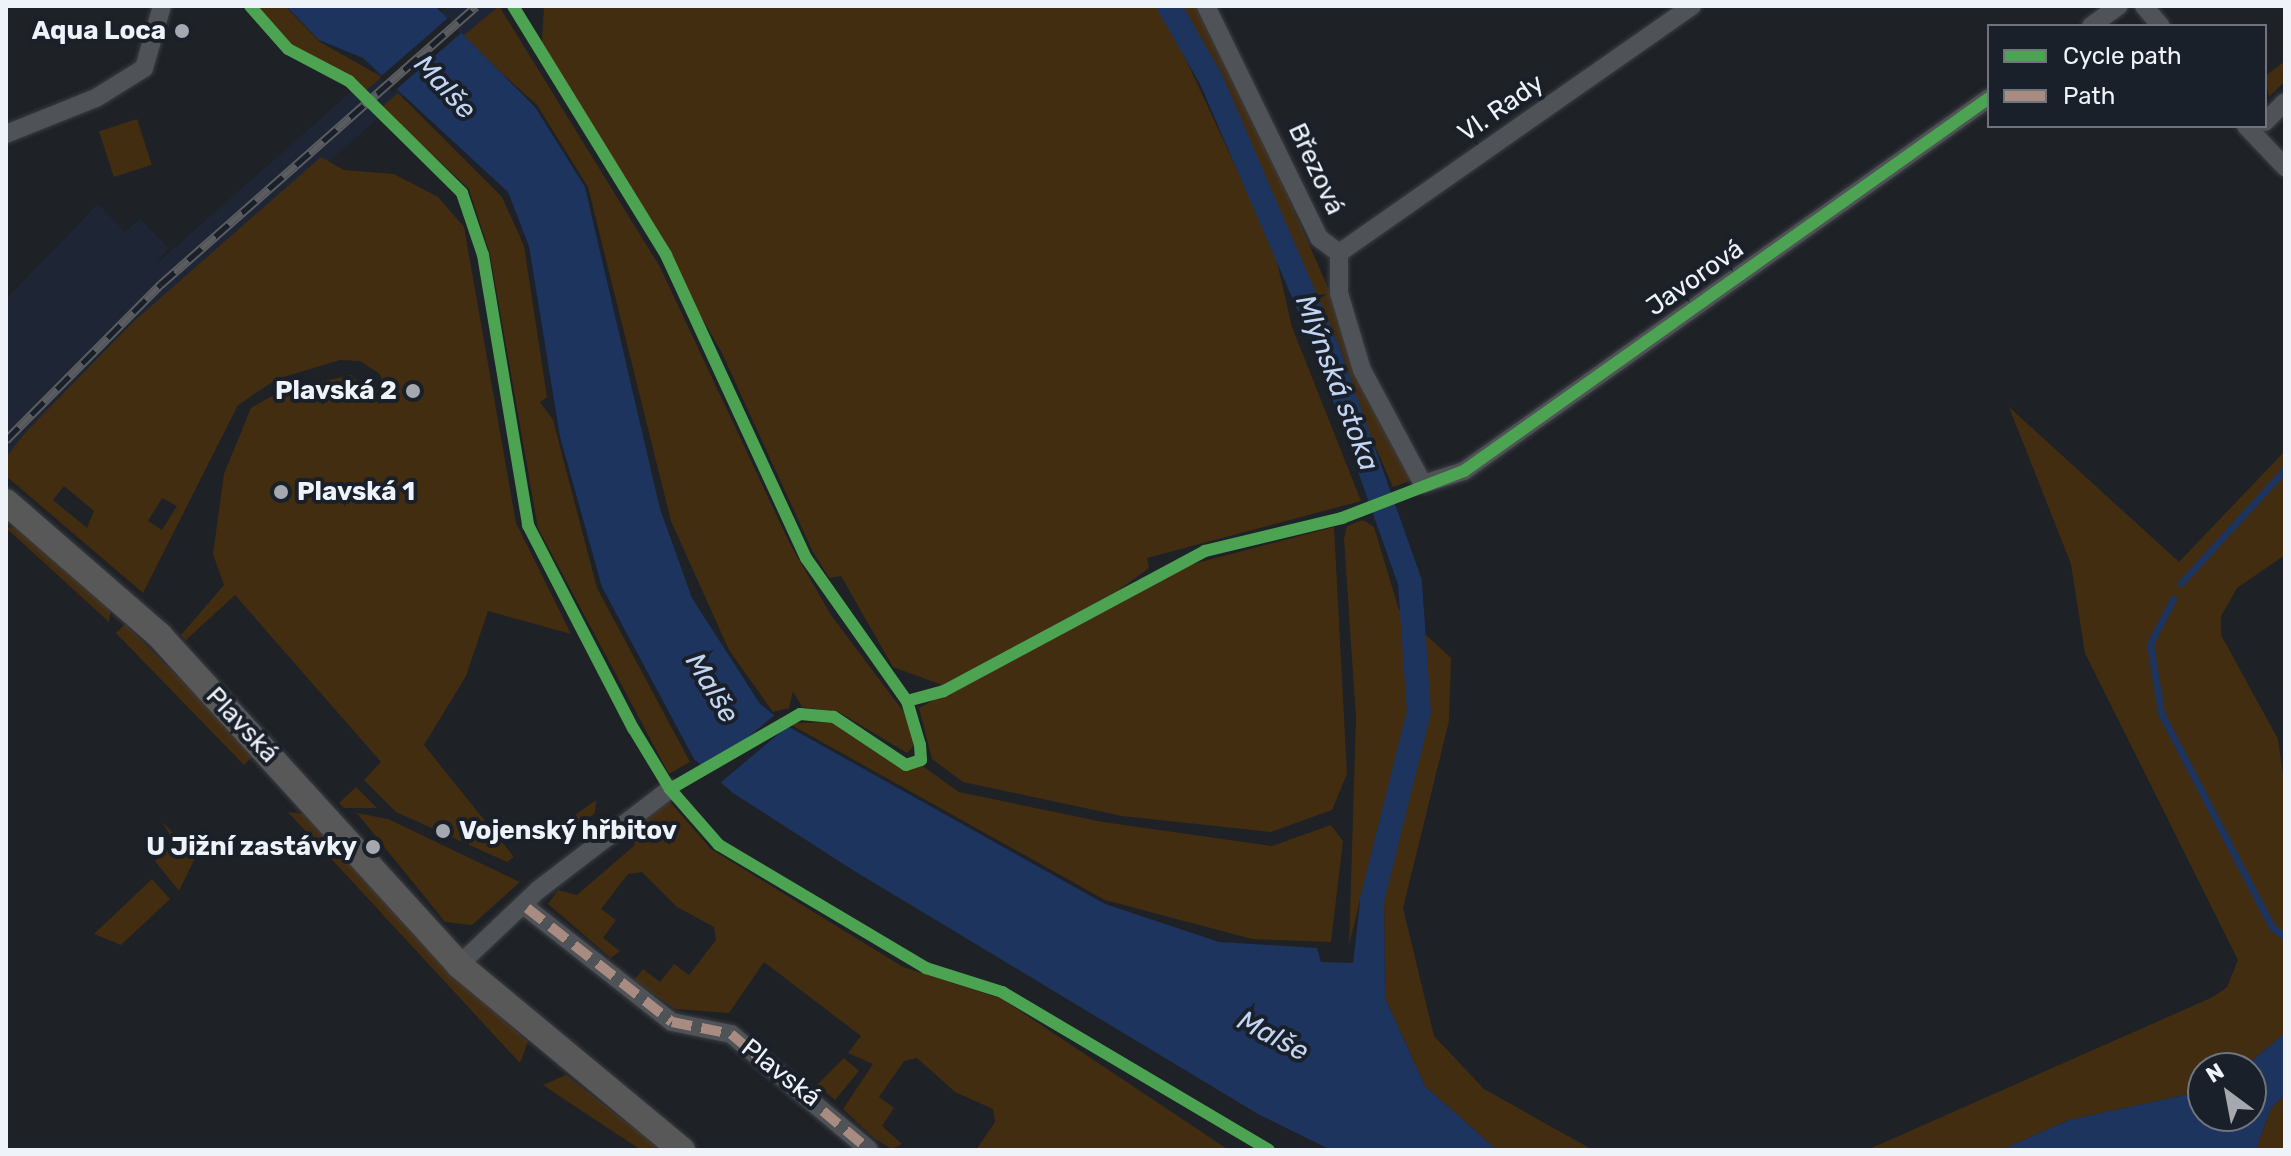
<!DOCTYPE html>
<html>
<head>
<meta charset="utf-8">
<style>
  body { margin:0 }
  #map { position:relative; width:2291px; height:1156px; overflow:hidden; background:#1e2126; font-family:Rubik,sans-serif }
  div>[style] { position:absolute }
  .built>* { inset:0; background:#1e2635 }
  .green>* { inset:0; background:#432d11; transform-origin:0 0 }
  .water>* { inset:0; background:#1c345e }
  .pier>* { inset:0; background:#1e2126; transform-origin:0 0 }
  .stream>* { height:7px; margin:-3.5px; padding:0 3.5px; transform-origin:3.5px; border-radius:3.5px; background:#1c345e }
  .canal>* { height:24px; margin:-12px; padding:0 12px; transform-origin:12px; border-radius:12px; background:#1c345e }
  .roads { filter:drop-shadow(0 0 2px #3a3d41) drop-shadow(0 0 2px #3a3d41) }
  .street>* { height:18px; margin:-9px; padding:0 9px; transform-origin:9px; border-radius:9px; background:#4f5256 }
  .secondary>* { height:26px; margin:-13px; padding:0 13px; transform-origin:13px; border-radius:13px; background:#585859 }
  .rail>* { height:9px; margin-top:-4.5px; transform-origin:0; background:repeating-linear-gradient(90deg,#1a202a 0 18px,#5a5c5f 0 36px); box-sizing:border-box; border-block:2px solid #5a5c5f }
  .quiet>* { height:10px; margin-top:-5px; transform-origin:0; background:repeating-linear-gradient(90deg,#a88b81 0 20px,transparent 0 30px) }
  .cycleway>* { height:12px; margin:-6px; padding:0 6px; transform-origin:6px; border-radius:6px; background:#4ca352 }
  .dots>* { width:22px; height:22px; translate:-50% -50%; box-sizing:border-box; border:4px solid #1a202a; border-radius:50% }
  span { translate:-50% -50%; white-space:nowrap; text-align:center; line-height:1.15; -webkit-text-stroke:8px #1a202a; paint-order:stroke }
  .poi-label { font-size:26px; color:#eef2f9; font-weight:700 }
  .right { translate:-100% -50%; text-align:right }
  .left { translate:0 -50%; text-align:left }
  .street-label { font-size:26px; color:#eef2f9 }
  .water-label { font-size:28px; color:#c3d5f3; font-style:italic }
  .frame { position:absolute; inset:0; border:8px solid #eef2f9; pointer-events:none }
  .legend { position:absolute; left:1987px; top:24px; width:280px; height:104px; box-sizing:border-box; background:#1a202a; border:2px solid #6f747d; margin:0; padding:10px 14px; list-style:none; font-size:24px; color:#eef2f9 }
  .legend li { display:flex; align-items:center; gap:16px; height:40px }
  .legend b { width:40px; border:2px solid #6f747d }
  .north { position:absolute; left:2187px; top:1052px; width:80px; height:80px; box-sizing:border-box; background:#1a202a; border:2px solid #6f747d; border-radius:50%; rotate:328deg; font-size:22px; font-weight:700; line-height:32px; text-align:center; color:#eef2f9 }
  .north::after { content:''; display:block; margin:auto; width:28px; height:36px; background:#a5a9af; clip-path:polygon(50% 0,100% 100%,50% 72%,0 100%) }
</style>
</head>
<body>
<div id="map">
  <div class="built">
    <i style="clip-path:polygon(448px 6px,505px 6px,174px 298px,6px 468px,6px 299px,98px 204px,125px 232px,140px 219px,169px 248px,154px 266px)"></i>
  </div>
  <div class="green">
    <i style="clip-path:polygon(256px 6px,285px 6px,320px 42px,382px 77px,364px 92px,290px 44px)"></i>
    <i style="clip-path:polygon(499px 6px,660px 267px,790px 544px,831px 615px,903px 711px,916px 743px,907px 753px,839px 712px,802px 707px,793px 691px,789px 708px,773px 712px,729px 650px,671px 521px,588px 187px,537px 105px,462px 37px)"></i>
    <i style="clip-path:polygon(544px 6px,1161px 6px,1274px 249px,1292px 327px,1361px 501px,1147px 558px,1149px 568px,1116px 592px,942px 685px,893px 667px,841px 576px,829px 578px,812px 550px,721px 351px,542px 42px)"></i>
    <i style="clip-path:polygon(1175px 6px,1196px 6px,1252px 114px,1412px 480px,1393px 487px,1213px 76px)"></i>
    <i style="clip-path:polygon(2285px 61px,2285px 81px,2269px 97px,2265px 76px)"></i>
    <i style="clip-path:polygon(398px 93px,502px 197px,524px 246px,547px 397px,540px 402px,553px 420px,597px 588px,690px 762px,669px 774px,538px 528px,490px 254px,469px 189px,382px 107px)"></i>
    <i style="left:137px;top:119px;width:48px;height:40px;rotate:72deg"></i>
    <i style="clip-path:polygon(evenodd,321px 157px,344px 170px,394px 174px,438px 197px,464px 227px,516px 523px,571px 634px,488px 611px,466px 676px,424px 745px,514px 857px,507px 862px,396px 812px,364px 780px,381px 762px,235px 595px,186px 640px,181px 635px,224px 585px,213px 554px,224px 474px,251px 408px,281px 391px,351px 375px,379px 404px,387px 397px,380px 374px,360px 361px,340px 360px,277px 379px,238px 405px,143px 593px,6px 476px,6px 457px,25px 433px,133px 322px,321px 157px,64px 486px,94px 511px,87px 528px,53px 500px,64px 486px,321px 157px,162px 498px,177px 506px,162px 530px,148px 521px,162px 498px)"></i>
    <i style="clip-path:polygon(2009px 407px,2179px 562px,2285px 451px,2285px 555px,2237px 588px,2221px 616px,2221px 635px,2278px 739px,2285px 790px,2285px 1033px,2243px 1068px,2203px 1068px,2203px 1091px,2069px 1120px,2001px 1150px,1867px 1150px,2213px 997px,2227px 987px,2238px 960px,2085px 653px,2071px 564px)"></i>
    <i style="clip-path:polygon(1363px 520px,1374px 527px,1399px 610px,1451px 658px,1449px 721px,1403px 908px,1434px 1036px,1484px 1089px,1593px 1150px,1497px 1150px,1425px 1086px,1385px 998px,1384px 898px,1372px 900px,1381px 815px,1349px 945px,1356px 718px,1344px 539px,1347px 526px)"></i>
    <i style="clip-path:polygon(14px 527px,111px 608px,109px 622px,6px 528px)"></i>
    <i style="clip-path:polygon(1334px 527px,1347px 774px,1332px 810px,1271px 832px,1122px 816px,963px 782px,932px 759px,919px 708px,1170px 570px)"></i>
    <i style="clip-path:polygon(125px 624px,255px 754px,244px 765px,116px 633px)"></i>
    <i style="clip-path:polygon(836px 722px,906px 769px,921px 765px,959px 792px,1103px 822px,1272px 846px,1331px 825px,1343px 841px,1331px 942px,1252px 939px,1105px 900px,788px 723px)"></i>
    <i style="clip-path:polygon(356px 787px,377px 808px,344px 808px,339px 803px)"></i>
    <i style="clip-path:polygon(596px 800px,595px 813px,565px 838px,561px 832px,571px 818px)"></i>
    <i style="clip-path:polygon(669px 801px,711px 849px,903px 967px,1002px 999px,1229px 1150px,976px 1150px,995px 1122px,993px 1109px,955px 1092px,917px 1058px,904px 1061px,879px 1097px,894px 1108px,882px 1126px,902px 1144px,892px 1149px,875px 1139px,843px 1109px,873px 1064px,848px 1053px,861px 1036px,764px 962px,729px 1013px,675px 1009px,634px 980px,643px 969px,660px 982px,674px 964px,689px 975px,716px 940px,714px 927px,677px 907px,642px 872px,628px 874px,601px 909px,616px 920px,603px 938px,620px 951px,611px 958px,548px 904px,558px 890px,577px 895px,635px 845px,629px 831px)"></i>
    <i style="clip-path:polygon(288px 812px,306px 814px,419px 941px,528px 1042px,520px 1063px)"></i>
    <i style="clip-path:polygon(357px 813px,388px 819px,520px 882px,472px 925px,445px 922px)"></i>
    <i style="clip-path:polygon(162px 822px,196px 856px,179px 891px,155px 861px,175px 843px)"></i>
    <i style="clip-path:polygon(152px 879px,170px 899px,121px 945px,94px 934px)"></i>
    <i style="clip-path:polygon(844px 1058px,859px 1071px,835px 1100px,817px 1085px)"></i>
    <i style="clip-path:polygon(566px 1075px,622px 1119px,666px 1150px,641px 1150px,543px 1085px)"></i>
    <i style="clip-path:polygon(2285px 1095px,2285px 1150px,2256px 1150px,2271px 1108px)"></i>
  </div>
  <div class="water">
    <i style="clip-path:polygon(286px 6px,435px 6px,535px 107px,585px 187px,660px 509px,692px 598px,760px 704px,789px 727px,1105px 904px,1219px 942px,1317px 948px,1321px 962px,1353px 963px,1360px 903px,1384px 897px,1385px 998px,1425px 1086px,1497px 1150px,1331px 1150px,1258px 1114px,856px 872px,733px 793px,694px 759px,602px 587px,560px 437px,529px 246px,508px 192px,363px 58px,319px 40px)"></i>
    <i style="clip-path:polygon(2285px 1033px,2285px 1095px,2271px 1108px,2256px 1150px,2001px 1150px,2069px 1120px,2203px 1091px,2203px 1116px,2251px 1116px,2251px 1068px,2243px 1068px)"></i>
  </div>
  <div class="pier">
    <i style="left:448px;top:18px;width:20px;height:91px;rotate:49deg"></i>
    <i style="left:777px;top:713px;width:17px;height:97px;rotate:50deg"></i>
  </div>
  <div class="stream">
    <i style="left:2181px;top:583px;width:154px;rotate:-47.6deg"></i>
    <i style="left:2173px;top:599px;width:51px;rotate:117.1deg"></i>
    <i style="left:2150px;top:644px;width:70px;rotate:80.9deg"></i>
    <i style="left:2161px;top:713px;width:241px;rotate:62.6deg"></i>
    <i style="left:2272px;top:927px;width:16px;rotate:38deg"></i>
  </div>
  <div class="canal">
    <i style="left:1169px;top:6px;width:84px;rotate:60.1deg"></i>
    <i style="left:1211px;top:79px;width:293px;rotate:66.7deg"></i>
    <i style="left:1327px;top:348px;width:249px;rotate:70.5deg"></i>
    <i style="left:1410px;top:583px;width:129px;rotate:86deg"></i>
    <i style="left:1419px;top:712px;width:194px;rotate:104deg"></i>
    <i style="left:1372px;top:900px;width:30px;rotate:92deg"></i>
  </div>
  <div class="roads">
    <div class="street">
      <i style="left:1206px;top:6px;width:258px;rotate:64deg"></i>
      <i style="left:1319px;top:238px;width:25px;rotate:37deg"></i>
      <i style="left:2144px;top:6px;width:26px;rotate:50deg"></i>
      <i style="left:2091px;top:26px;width:34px;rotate:-36deg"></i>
      <i style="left:2265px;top:122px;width:28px;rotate:-45deg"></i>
      <i style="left:2246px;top:126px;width:57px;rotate:46.4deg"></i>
      <i style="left:6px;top:134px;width:97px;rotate:-21.8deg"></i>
      <i style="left:96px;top:98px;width:57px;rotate:-32deg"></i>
      <i style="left:144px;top:68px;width:65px;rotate:-73.8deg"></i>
      <i style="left:1339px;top:253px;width:40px;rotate:90deg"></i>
      <i style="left:1339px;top:293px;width:80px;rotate:73.4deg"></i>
      <i style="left:1362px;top:370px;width:129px;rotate:61.8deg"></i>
      <i style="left:1423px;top:484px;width:43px;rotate:-17.6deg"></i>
      <i style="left:1464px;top:471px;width:644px;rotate:-35.39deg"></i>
      <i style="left:1339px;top:253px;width:431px;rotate:-35deg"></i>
      <i style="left:527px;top:908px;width:184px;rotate:38.2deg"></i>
      <i style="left:672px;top:1022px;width:60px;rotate:11.5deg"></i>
      <i style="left:731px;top:1034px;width:180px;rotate:40deg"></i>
      <i style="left:459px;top:965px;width:109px;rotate:-43.5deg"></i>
      <i style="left:538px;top:890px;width:166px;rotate:-37.4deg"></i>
    </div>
    <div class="secondary">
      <i style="left:6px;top:502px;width:204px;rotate:41deg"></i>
      <i style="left:160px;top:636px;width:445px;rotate:47.7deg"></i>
      <i style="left:459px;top:965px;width:290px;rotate:39.7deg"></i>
    </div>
  </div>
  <div class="rail">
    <i style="left:6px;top:440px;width:220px;rotate:-45.2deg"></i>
    <i style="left:161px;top:284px;width:420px;rotate:-41.4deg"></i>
  </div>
  <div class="quiet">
    <i style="left:527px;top:908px;width:184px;rotate:38.2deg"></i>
    <i style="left:672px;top:1022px;width:60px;rotate:11.5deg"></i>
    <i style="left:731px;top:1034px;width:180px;rotate:40deg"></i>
  </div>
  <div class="cycleway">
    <i style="left:250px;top:6px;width:57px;rotate:48.5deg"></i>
    <i style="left:288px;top:49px;width:69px;rotate:27.7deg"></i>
    <i style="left:349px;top:81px;width:159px;rotate:44.7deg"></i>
    <i style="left:462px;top:193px;width:65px;rotate:71.3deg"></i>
    <i style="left:483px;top:255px;width:274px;rotate:80.5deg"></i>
    <i style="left:528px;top:525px;width:229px;rotate:62.7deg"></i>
    <i style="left:633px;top:728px;width:71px;rotate:58.8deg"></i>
    <i style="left:670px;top:789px;width:74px;rotate:48.8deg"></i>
    <i style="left:719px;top:845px;width:241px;rotate:30.7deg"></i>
    <i style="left:926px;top:968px;width:80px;rotate:17.5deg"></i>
    <i style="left:1002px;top:992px;width:310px;rotate:30.6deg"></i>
    <i style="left:513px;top:6px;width:292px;rotate:58.4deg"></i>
    <i style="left:666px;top:255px;width:334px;rotate:65.2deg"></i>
    <i style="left:806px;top:558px;width:175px;rotate:54.8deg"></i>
    <i style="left:907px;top:701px;width:46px;rotate:73.5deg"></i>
    <i style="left:920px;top:745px;width:15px;rotate:86deg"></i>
    <i style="left:921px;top:760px;width:16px;rotate:162deg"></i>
    <i style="left:906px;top:765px;width:87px;rotate:-146.3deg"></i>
    <i style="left:834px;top:717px;width:34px;rotate:-175deg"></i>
    <i style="left:800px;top:714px;width:150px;rotate:150deg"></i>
    <i style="left:907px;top:701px;width:38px;rotate:-15deg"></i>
    <i style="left:944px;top:691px;width:296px;rotate:-28.2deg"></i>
    <i style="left:1205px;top:551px;width:141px;rotate:-13.5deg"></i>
    <i style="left:1342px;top:518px;width:131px;rotate:-21.1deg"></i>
    <i style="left:1464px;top:471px;width:644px;rotate:-35.39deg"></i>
  </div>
  <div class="dots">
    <i style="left:182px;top:31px;background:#a5a9af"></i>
    <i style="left:413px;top:391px;background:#a5a9af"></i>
    <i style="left:281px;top:492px;background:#a5a9af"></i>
    <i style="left:443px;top:831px;background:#a5a9af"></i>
    <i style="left:373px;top:847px;background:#a5a9af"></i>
  </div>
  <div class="poi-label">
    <span class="right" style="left:166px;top:31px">Aqua Loca</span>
    <span class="right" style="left:397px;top:391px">Plavská 2</span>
    <span class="left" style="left:297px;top:492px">Plavská 1</span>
    <span class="left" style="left:459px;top:831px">Vojenský hřbitov</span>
    <span class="right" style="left:357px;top:847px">U Jižní zastávky</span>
  </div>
  <div class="street-label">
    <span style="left:1501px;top:108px;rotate:-35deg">Vl. Rady</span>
    <span style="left:1316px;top:169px;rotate:65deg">Březová</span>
    <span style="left:1695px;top:278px;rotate:-35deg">Javorová</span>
    <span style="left:242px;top:725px;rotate:47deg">Plavská</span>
    <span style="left:781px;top:1073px;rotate:38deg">Plavská</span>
  </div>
  <div class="water-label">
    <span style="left:445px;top:87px;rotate:47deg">Malše</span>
    <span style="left:1337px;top:383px;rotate:69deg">Mlýnská stoka</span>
    <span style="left:712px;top:688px;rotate:59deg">Malše</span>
    <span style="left:1273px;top:1036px;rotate:28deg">Malše</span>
  </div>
  <div class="frame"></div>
  <ul class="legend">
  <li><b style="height:10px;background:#4ca352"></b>Cycle path</li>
  <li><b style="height:10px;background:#a88b81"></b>Path</li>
  </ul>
  <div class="north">N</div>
</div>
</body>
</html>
